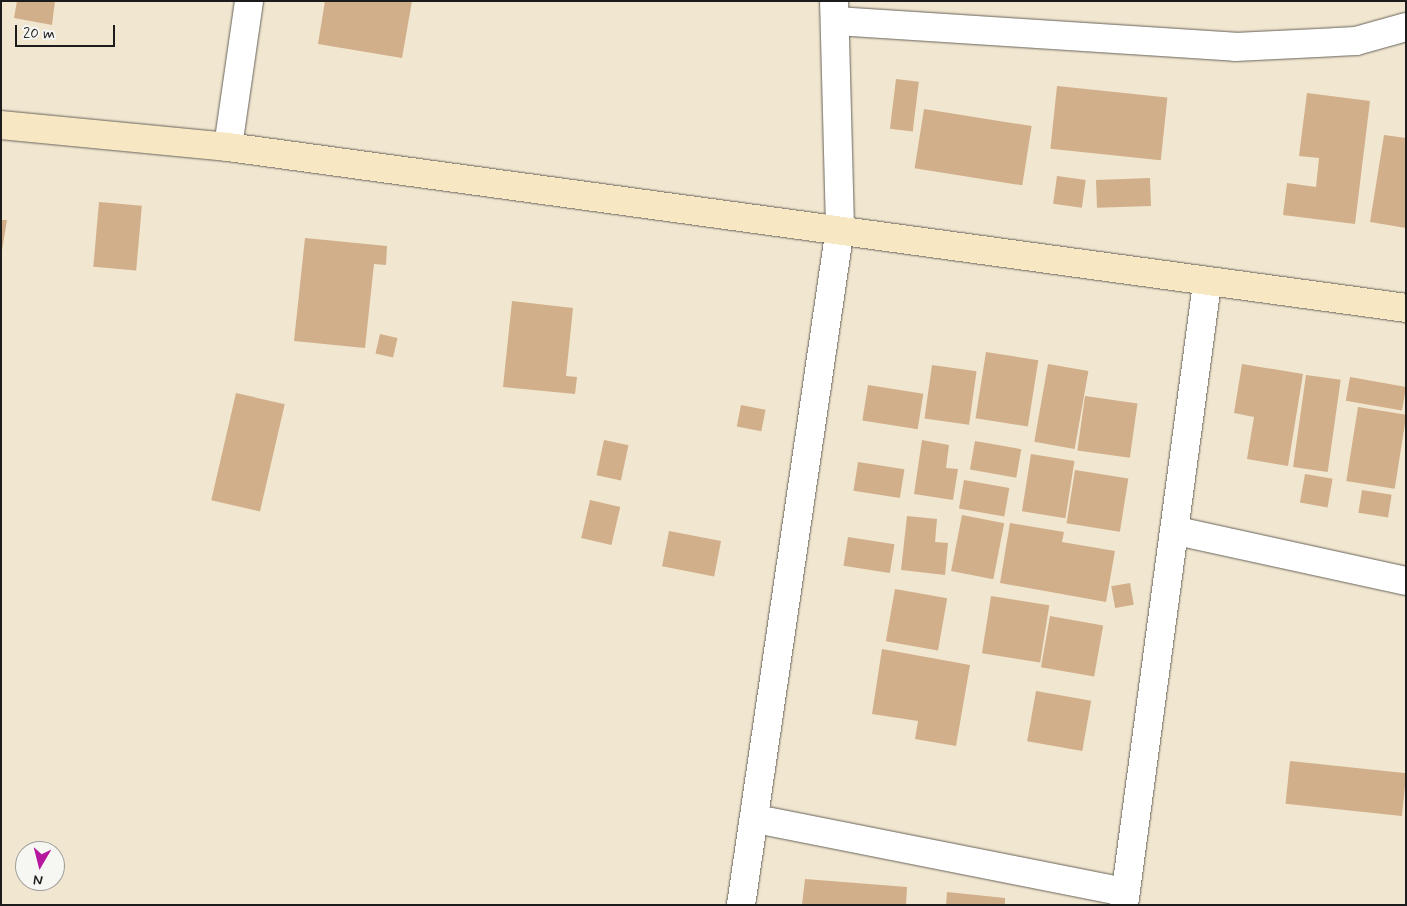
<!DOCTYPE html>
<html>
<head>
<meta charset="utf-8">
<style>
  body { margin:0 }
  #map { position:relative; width:1407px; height:906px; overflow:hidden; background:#f1e6cf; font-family:Mynerve,sans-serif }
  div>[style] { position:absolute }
  .building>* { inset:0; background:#d1af8a; transform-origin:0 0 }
  .roads { filter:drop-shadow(0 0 1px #67635b) drop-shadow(0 0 1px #67635b) }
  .street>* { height:28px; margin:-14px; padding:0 14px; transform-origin:14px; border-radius:14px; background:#fff }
  .secondary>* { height:28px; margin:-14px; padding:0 14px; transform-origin:14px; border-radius:14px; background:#f7e8c3 }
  span { translate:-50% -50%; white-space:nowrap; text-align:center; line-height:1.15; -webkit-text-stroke:5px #f6f6f2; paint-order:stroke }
  .frame { position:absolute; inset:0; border:2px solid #1c1c1c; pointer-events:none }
  .north { position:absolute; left:15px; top:841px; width:50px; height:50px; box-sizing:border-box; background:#f6f6f2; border:1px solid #9f9f9c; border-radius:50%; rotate:188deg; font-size:14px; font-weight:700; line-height:20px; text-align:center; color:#1c1c1c }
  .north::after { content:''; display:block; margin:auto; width:18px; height:22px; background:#b5179e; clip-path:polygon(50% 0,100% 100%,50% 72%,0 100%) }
  .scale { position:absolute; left:15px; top:25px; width:100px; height:22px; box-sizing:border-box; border:2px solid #1c1c1c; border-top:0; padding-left:6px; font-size:15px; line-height:18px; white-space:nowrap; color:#1c1c1c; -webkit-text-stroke:4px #f6f6f2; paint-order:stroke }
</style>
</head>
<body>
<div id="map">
  <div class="building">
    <i style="clip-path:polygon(17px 1px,55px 1px,52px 25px,14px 18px)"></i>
    <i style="clip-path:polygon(325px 1px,412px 1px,402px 58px,318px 44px)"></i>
    <i style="left:896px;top:79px;width:23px;height:50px;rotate:7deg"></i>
    <i style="left:1057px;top:86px;width:111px;height:63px;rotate:6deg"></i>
    <i style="clip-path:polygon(1307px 93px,1370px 101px,1355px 224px,1283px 215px,1287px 183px,1316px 187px,1319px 158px,1299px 156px)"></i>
    <i style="left:924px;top:109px;width:109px;height:60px;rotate:9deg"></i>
    <i style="clip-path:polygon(1384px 135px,1406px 138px,1406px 228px,1370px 222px)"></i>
    <i style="left:1057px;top:176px;width:29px;height:28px;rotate:8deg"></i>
    <i style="left:1150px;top:178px;width:28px;height:54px;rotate:88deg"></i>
    <i style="left:99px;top:202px;width:43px;height:65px;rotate:5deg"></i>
    <i style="clip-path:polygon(1px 220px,7px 220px,2px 250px,1px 250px)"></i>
    <i style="clip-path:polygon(305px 238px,387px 246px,386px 265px,374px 264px,365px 348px,294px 341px)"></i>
    <i style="clip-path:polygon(512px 301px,573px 308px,566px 376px,577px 377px,575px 394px,503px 387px)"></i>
    <i style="left:380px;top:334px;width:18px;height:20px;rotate:13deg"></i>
    <i style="left:986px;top:352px;width:53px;height:67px;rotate:9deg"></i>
    <i style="left:1048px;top:364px;width:41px;height:79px;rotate:10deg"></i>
    <i style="clip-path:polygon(1242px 364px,1303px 374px,1288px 466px,1247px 459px,1254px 417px,1234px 413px)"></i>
    <i style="left:932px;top:365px;width:45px;height:54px;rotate:8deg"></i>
    <i style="left:1306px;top:375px;width:35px;height:93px;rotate:8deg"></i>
    <i style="left:1350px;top:377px;width:57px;height:24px;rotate:10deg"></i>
    <i style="left:868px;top:385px;width:56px;height:36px;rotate:9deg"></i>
    <i style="left:236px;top:393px;width:50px;height:110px;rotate:13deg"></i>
    <i style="left:1085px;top:396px;width:53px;height:55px;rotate:8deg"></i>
    <i style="left:741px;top:405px;width:25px;height:22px;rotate:11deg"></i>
    <i style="left:1358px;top:407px;width:49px;height:75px;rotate:9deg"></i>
    <i style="left:604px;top:440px;width:25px;height:36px;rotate:12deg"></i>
    <i style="clip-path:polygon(922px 440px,949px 445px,946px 468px,958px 469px,953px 500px,914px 494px)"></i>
    <i style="left:975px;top:441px;width:47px;height:29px;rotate:10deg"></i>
    <i style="left:1031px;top:454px;width:44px;height:58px;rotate:9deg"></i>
    <i style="left:858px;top:462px;width:47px;height:29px;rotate:9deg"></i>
    <i style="left:1075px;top:470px;width:54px;height:54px;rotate:9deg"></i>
    <i style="left:1305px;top:474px;width:28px;height:29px;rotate:10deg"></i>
    <i style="left:964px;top:480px;width:46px;height:29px;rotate:10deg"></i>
    <i style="left:1362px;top:490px;width:30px;height:23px;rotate:9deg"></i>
    <i style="left:590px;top:500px;width:31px;height:39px;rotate:13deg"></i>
    <i style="left:962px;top:515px;width:43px;height:57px;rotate:11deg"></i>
    <i style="clip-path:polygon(907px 516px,937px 519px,935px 542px,948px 543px,945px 575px,901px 570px)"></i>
    <i style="clip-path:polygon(1010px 523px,1064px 532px,1062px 542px,1115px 551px,1106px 602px,1000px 583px)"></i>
    <i style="left:669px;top:531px;width:53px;height:36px;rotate:11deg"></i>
    <i style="left:848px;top:537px;width:47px;height:29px;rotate:9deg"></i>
    <i style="left:1130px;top:583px;width:22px;height:19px;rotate:80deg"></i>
    <i style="left:895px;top:589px;width:53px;height:53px;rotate:10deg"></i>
    <i style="left:991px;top:596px;width:59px;height:58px;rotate:9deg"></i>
    <i style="left:1050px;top:616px;width:54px;height:52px;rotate:10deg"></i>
    <i style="clip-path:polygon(882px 649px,970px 665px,956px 746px,915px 739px,918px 721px,872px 714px)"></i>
    <i style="left:1036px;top:691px;width:56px;height:51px;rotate:10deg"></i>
    <i style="left:1290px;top:761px;width:117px;height:43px;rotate:6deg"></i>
    <i style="clip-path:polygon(805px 879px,907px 887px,906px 905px,802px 905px)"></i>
    <i style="clip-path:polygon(947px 892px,1005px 898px,1005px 905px,946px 905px)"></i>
  </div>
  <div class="roads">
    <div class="street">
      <i style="left:836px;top:21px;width:400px;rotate:3.7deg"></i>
      <i style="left:1235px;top:47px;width:121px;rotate:-2.8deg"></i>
      <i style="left:1356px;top:41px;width:52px;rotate:-15.6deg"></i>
      <i style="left:228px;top:147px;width:148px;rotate:-81.8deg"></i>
      <i style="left:1177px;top:531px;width:234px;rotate:12.3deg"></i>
      <i style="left:756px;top:819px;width:376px;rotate:11.2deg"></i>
      <i style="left:741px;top:905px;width:684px;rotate:-81.68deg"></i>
      <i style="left:840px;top:228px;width:227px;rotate:-91.5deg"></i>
      <i style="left:1124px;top:905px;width:627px;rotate:-82.39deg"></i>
    </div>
    <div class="secondary">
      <i style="left:1px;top:125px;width:228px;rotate:5.5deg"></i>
      <i style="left:228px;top:147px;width:1189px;rotate:7.78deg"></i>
    </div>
  </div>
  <div class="frame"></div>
  <div class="north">N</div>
  <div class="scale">20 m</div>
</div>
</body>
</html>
